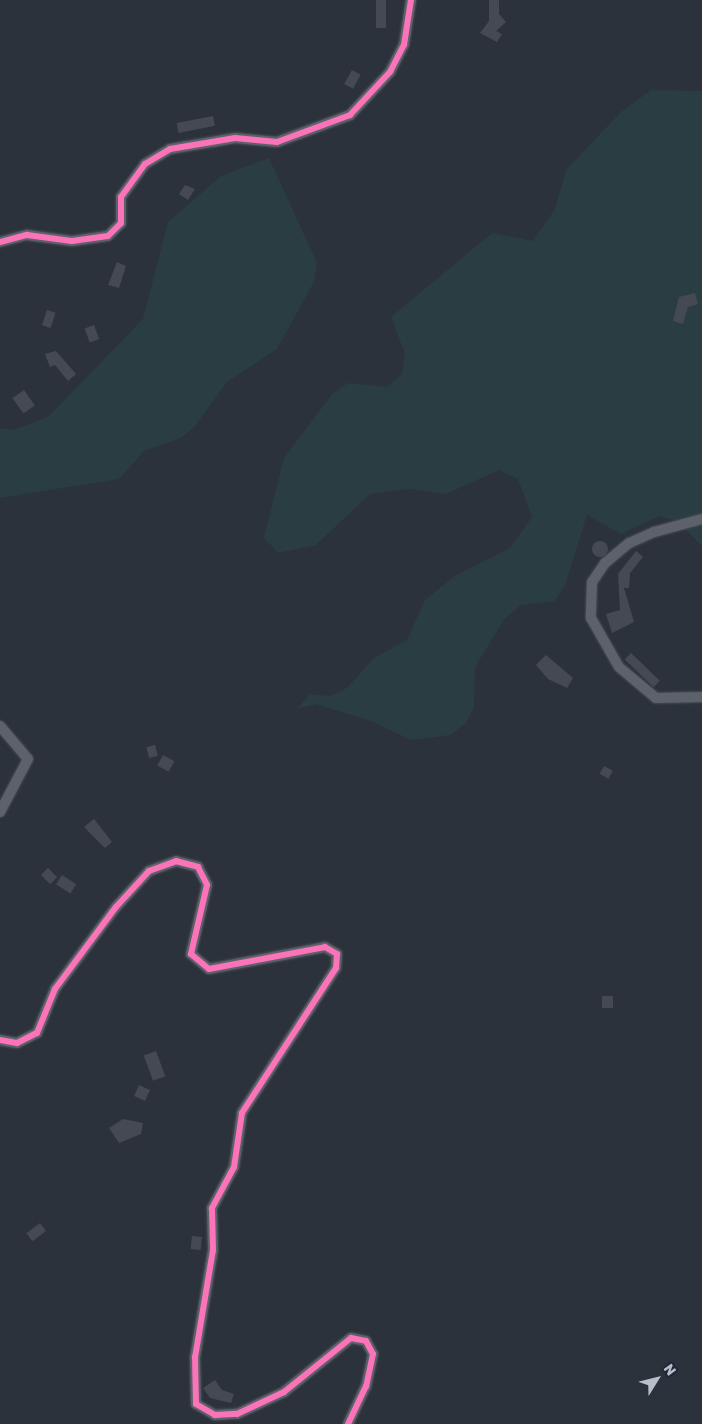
<!DOCTYPE html>
<html>
<head>
<meta charset="utf-8">
<style>
  body { margin:0 }
  #map { position:relative; width:702px; height:1424px; overflow:hidden; background:#2c323c; font-family:Rubik,sans-serif }
  div>[style] { position:absolute }
  .green>* { inset:0; background:#293d42 }
  .building>* { inset:0; background:#454a52; transform-origin:0 0 }
  .round { border-radius:50% }
  .roads { filter:drop-shadow(0 0 1px #494d54) drop-shadow(0 0 1px #494d54) }
  .street>* { height:10px; margin:-5px; padding:0 5px; transform-origin:5px; border-radius:5px; background:#5d616a }
  .cycleway>* { height:6px; margin:-3px; padding:0 3px; transform-origin:3px; border-radius:3px; background:#fb73b8 }
  span { translate:-50% -50%; white-space:nowrap; text-align:center; line-height:1.15; -webkit-text-stroke:4.5px #1f2837; paint-order:stroke }
  .north { position:absolute; left:632px; top:1354px; width:50px; height:50px; -webkit-text-stroke:4px #1f2837; paint-order:stroke; rotate:54deg; font-size:14px; font-weight:700; line-height:20px; text-align:center; color:#b8becc }
  .north::after { content:''; display:block; margin:auto; width:18px; height:22px; background:#b8becc; clip-path:polygon(50% 0,100% 100%,50% 72%,0 100%) }
</style>
</head>
<body>
<div id="map">
  <div class="green">
    <i style="clip-path:polygon(651px 90px,702px 91px,702px 546px,677px 521px,659px 516px,621px 534px,587px 515px,565px 585px,555px 601px,521px 605px,505px 618px,475px 667px,474px 707px,466px 723px,450px 735px,411px 740px,371px 721px,316px 704px,297px 709px,310px 694px,330px 696px,347px 688px,374px 658px,407px 640px,425px 600px,456px 575px,510px 548px,532px 517px,518px 479px,499px 470px,446px 494px,409px 489px,370px 494px,316px 545px,278px 553px,264px 538px,284px 458px,333px 393px,348px 383px,387px 387px,402px 374px,405px 354px,391px 317px,492px 233px,533px 241px,555px 209px,566px 170px,621px 112px)"></i>
    <i style="clip-path:polygon(269px 158px,317px 263px,314px 282px,277px 349px,227px 382px,195px 426px,181px 438px,144px 451px,119px 479px,0 498px,0 428px,13px 430px,48px 417px,143px 319px,168px 222px,221px 176px)"></i>
  </div>
  <div class="building">
    <i style="left:376px;top:0;width:10px;height:28px"></i>
    <i style="clip-path:polygon(489px 0,499px 0,499px 14px,506px 22px,496px 31px,502px 34px,497px 42px,480px 33px,489px 21px)"></i>
    <i style="left:352px;top:70px;width:10px;height:16px;rotate:29deg"></i>
    <i style="left:213px;top:116px;width:10px;height:37px;rotate:79deg"></i>
    <i style="clip-path:polygon(185px 185px,195px 189px,188px 200px,179px 194px)"></i>
    <i style="clip-path:polygon(117px 262px,126px 266px,119px 288px,108px 285px)"></i>
    <i style="clip-path:polygon(695px 293px,698px 304px,688px 307px,683px 324px,673px 321px,679px 297px)"></i>
    <i style="left:47px;top:310px;width:9px;height:16px;rotate:18deg"></i>
    <i style="left:94px;top:325px;width:15px;height:10px;rotate:70deg"></i>
    <i style="clip-path:polygon(56px 351px,76px 374px,68px 381px,55px 365px,50px 367px,45px 354px)"></i>
    <i style="left:24px;top:390px;width:19px;height:14px;rotate:55deg"></i>
    <i class="round" style="left:592px;top:541px;width:16px;height:16px"></i>
    <i style="clip-path:polygon(636px 551px,643px 557px,630px 573px,629px 588px,624px 588px,634px 622px,612px 633px,606px 614px,620px 610px,618px 574px)"></i>
    <i style="left:631px;top:653px;width:40px;height:9px;rotate:44deg"></i>
    <i style="clip-path:polygon(546px 655px,573px 678px,567px 688px,548px 679px,536px 665px)"></i>
    <i style="left:155px;top:745px;width:11px;height:9px;rotate:75deg"></i>
    <i style="left:163px;top:755px;width:13px;height:12px;rotate:29deg"></i>
    <i style="left:604px;top:766px;width:10px;height:9px;rotate:29deg"></i>
    <i style="clip-path:polygon(94px 819px,112px 842px,105px 848px,84px 827px)"></i>
    <i style="left:48px;top:868px;width:13px;height:10px;rotate:45deg"></i>
    <i style="left:62px;top:875px;width:17px;height:11px;rotate:33deg"></i>
    <i style="left:602px;top:996px;width:11px;height:12px"></i>
    <i style="left:156px;top:1051px;width:27px;height:13px;rotate:70deg"></i>
    <i style="left:139px;top:1085px;width:12px;height:12px;rotate:24deg"></i>
    <i style="clip-path:polygon(123px 1119px,143px 1123px,141px 1134px,119px 1143px,109px 1128px)"></i>
    <i style="left:40px;top:1223px;width:10px;height:17px;rotate:53deg"></i>
    <i style="left:192px;top:1236px;width:10px;height:13px;rotate:6deg"></i>
    <i style="clip-path:polygon(215px 1380px,222px 1390px,234px 1394px,231px 1403px,210px 1398px,203px 1388px)"></i>
  </div>
  <div class="roads">
    <div class="street">
      <i style="left:0;top:242px;width:28px;rotate:-15deg"></i>
      <i style="left:27px;top:235px;width:45px;rotate:7.6deg"></i>
      <i style="left:72px;top:241px;width:36px;rotate:-8deg"></i>
      <i style="left:108px;top:236px;width:18px;rotate:-45deg"></i>
      <i style="left:121px;top:223px;width:26px;rotate:-90deg"></i>
      <i style="left:121px;top:197px;width:41px;rotate:-54deg"></i>
      <i style="left:145px;top:164px;width:29px;rotate:-31deg"></i>
      <i style="left:170px;top:149px;width:66px;rotate:-9.6deg"></i>
      <i style="left:235px;top:138px;width:42px;rotate:5.4deg"></i>
      <i style="left:277px;top:142px;width:78px;rotate:-20.3deg"></i>
      <i style="left:350px;top:115px;width:59px;rotate:-47.1deg"></i>
      <i style="left:390px;top:72px;width:30px;rotate:-63deg"></i>
      <i style="left:404px;top:45px;width:46px;rotate:-81.2deg"></i>
      <i style="left:702px;top:519px;width:50px;rotate:164.8deg"></i>
      <i style="left:654px;top:532px;width:27px;rotate:156deg"></i>
      <i style="left:629px;top:543px;width:31px;rotate:140deg"></i>
      <i style="left:605px;top:563px;width:23px;rotate:124deg"></i>
      <i style="left:592px;top:582px;width:36px;rotate:92deg"></i>
      <i style="left:591px;top:618px;width:56px;rotate:60.3deg"></i>
      <i style="left:619px;top:667px;width:48px;rotate:40deg"></i>
      <i style="left:656px;top:698px;width:46px;rotate:-1.2deg"></i>
      <i style="left:0;top:726px;width:43px;rotate:49.7deg"></i>
      <i style="left:28px;top:759px;width:60px;rotate:117.8deg"></i>
      <i style="left:0;top:1040px;width:17px;rotate:10deg"></i>
      <i style="left:17px;top:1043px;width:22px;rotate:-27deg"></i>
      <i style="left:37px;top:1033px;width:48px;rotate:-67.8deg"></i>
      <i style="left:55px;top:989px;width:102px;rotate:-53.4deg"></i>
      <i style="left:116px;top:907px;width:49px;rotate:-47.5deg"></i>
      <i style="left:149px;top:871px;width:29px;rotate:-20deg"></i>
      <i style="left:176px;top:861px;width:23px;rotate:15deg"></i>
      <i style="left:198px;top:867px;width:20px;rotate:63deg"></i>
      <i style="left:207px;top:885px;width:71px;rotate:103.1deg"></i>
      <i style="left:191px;top:954px;width:23px;rotate:40deg"></i>
      <i style="left:209px;top:969px;width:118px;rotate:-10.7deg"></i>
      <i style="left:325px;top:947px;width:14px;rotate:30deg"></i>
      <i style="left:337px;top:954px;width:14px;rotate:94deg"></i>
      <i style="left:336px;top:968px;width:173px;rotate:123deg"></i>
      <i style="left:242px;top:1113px;width:55px;rotate:98.4deg"></i>
      <i style="left:234px;top:1167px;width:47px;rotate:118.2deg"></i>
      <i style="left:212px;top:1208px;width:42px;rotate:88.6deg"></i>
      <i style="left:213px;top:1250px;width:109px;rotate:99.5deg"></i>
      <i style="left:195px;top:1357px;width:47px;rotate:88.8deg"></i>
      <i style="left:196px;top:1404px;width:22px;rotate:30deg"></i>
      <i style="left:215px;top:1415px;width:22px;rotate:-3deg"></i>
      <i style="left:237px;top:1414px;width:52px;rotate:-25.1deg"></i>
      <i style="left:284px;top:1392px;width:86px;rotate:-38.9deg"></i>
      <i style="left:351px;top:1338px;width:15px;rotate:11deg"></i>
      <i style="left:366px;top:1341px;width:15px;rotate:62deg"></i>
      <i style="left:373px;top:1354px;width:33px;rotate:102deg"></i>
      <i style="left:366px;top:1386px;width:42px;rotate:115.3deg"></i>
    </div>
  </div>
  <div class="cycleway">
    <i style="left:0;top:242px;width:28px;rotate:-15deg"></i>
    <i style="left:27px;top:235px;width:45px;rotate:7.6deg"></i>
    <i style="left:72px;top:241px;width:36px;rotate:-8deg"></i>
    <i style="left:108px;top:236px;width:18px;rotate:-45deg"></i>
    <i style="left:121px;top:223px;width:26px;rotate:-90deg"></i>
    <i style="left:121px;top:197px;width:41px;rotate:-54deg"></i>
    <i style="left:145px;top:164px;width:29px;rotate:-31deg"></i>
    <i style="left:170px;top:149px;width:66px;rotate:-9.6deg"></i>
    <i style="left:235px;top:138px;width:42px;rotate:5.4deg"></i>
    <i style="left:277px;top:142px;width:78px;rotate:-20.3deg"></i>
    <i style="left:350px;top:115px;width:59px;rotate:-47.1deg"></i>
    <i style="left:390px;top:72px;width:30px;rotate:-63deg"></i>
    <i style="left:404px;top:45px;width:46px;rotate:-81.2deg"></i>
    <i style="left:0;top:1040px;width:17px;rotate:10deg"></i>
    <i style="left:17px;top:1043px;width:22px;rotate:-27deg"></i>
    <i style="left:37px;top:1033px;width:48px;rotate:-67.8deg"></i>
    <i style="left:55px;top:989px;width:102px;rotate:-53.4deg"></i>
    <i style="left:116px;top:907px;width:49px;rotate:-47.5deg"></i>
    <i style="left:149px;top:871px;width:29px;rotate:-20deg"></i>
    <i style="left:176px;top:861px;width:23px;rotate:15deg"></i>
    <i style="left:198px;top:867px;width:20px;rotate:63deg"></i>
    <i style="left:207px;top:885px;width:71px;rotate:103.1deg"></i>
    <i style="left:191px;top:954px;width:23px;rotate:40deg"></i>
    <i style="left:209px;top:969px;width:118px;rotate:-10.7deg"></i>
    <i style="left:325px;top:947px;width:14px;rotate:30deg"></i>
    <i style="left:337px;top:954px;width:14px;rotate:94deg"></i>
    <i style="left:336px;top:968px;width:173px;rotate:123deg"></i>
    <i style="left:242px;top:1113px;width:55px;rotate:98.4deg"></i>
    <i style="left:234px;top:1167px;width:47px;rotate:118.2deg"></i>
    <i style="left:212px;top:1208px;width:42px;rotate:88.6deg"></i>
    <i style="left:213px;top:1250px;width:109px;rotate:99.5deg"></i>
    <i style="left:195px;top:1357px;width:47px;rotate:88.8deg"></i>
    <i style="left:196px;top:1404px;width:22px;rotate:30deg"></i>
    <i style="left:215px;top:1415px;width:22px;rotate:-3deg"></i>
    <i style="left:237px;top:1414px;width:52px;rotate:-25.1deg"></i>
    <i style="left:284px;top:1392px;width:86px;rotate:-38.9deg"></i>
    <i style="left:351px;top:1338px;width:15px;rotate:11deg"></i>
    <i style="left:366px;top:1341px;width:15px;rotate:62deg"></i>
    <i style="left:373px;top:1354px;width:33px;rotate:102deg"></i>
    <i style="left:366px;top:1386px;width:42px;rotate:115.3deg"></i>
  </div>
  <div class="north">N</div>
</div>
</body>
</html>
